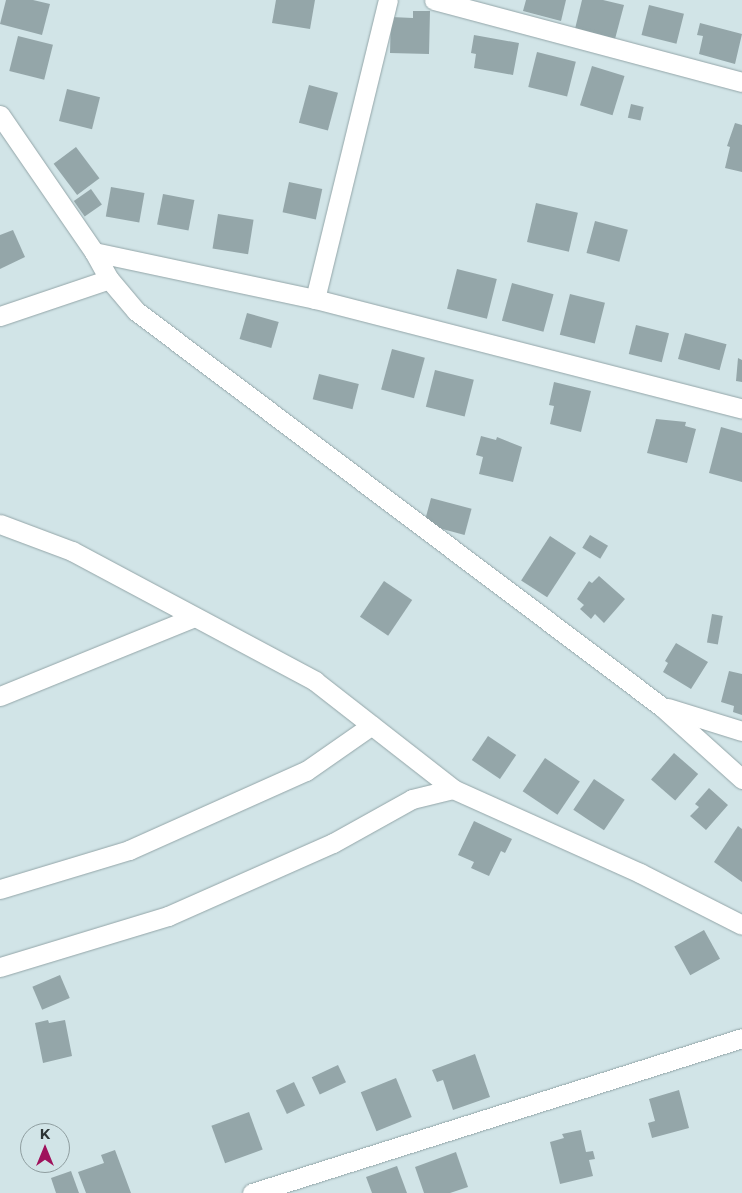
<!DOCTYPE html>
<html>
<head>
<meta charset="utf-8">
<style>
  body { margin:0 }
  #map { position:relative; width:742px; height:1193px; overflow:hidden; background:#d1e4e7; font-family:Montserrat,sans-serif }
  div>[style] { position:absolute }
  .building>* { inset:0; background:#94a6a9; transform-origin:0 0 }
  .roads { filter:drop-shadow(0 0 1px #93a5a8) drop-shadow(0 0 1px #93a5a8) }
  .street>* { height:19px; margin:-9.5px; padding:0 9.5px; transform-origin:9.5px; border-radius:9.5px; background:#fff }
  span { translate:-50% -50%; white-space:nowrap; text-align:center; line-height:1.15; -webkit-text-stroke:4.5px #d1e4e7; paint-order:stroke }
  .north { position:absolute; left:20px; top:1123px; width:50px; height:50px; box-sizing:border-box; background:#d1e4e7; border:1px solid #8f9ea0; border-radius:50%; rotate:0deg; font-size:14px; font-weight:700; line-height:20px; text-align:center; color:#2c3435 }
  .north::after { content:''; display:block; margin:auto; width:18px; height:22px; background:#9f125c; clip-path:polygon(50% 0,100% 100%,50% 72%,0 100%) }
</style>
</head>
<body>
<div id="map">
  <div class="building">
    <i style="clip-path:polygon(6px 0,33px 0,50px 4px,42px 35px,0 24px)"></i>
    <i style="clip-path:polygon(276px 0,315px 0,310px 29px,272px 23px)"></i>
    <i style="clip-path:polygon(526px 0,566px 0,561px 21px,523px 11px)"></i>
    <i style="clip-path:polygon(582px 0,603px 0,624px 5px,615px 39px,575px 29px)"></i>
    <i style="left:649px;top:5px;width:36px;height:31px;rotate:14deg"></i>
    <i style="clip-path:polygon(413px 11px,430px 11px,429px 54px,390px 53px,391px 17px,413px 18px)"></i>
    <i style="clip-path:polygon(700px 23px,742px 34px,735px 64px,699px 54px,703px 36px,697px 35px)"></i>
    <i style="clip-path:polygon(474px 35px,519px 43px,513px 75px,474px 68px,476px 54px,471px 53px)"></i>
    <i style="left:18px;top:36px;width:36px;height:36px;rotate:14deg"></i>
    <i style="left:537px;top:52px;width:40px;height:36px;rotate:14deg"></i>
    <i style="left:592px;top:66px;width:34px;height:41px;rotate:17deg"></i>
    <i style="left:309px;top:85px;width:30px;height:39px;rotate:15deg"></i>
    <i style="left:67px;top:89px;width:34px;height:33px;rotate:14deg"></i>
    <i style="left:631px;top:104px;width:13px;height:14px;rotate:13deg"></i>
    <i style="clip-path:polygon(735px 123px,742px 125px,742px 172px,725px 168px,730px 147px,727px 146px)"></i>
    <i style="left:76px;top:147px;width:39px;height:28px;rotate:53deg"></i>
    <i style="left:289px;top:182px;width:34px;height:31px;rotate:12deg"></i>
    <i style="left:111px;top:187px;width:34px;height:30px;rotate:10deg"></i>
    <i style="left:91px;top:189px;width:19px;height:21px;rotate:55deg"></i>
    <i style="left:163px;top:194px;width:32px;height:31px;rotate:11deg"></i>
    <i style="left:536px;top:203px;width:43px;height:40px;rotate:13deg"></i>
    <i style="left:218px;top:214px;width:36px;height:35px;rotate:9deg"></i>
    <i style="left:595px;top:221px;width:34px;height:33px;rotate:15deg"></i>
    <i style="clip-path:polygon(13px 230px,25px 257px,0 269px,0 235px)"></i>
    <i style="left:457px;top:269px;width:41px;height:41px;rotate:14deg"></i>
    <i style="left:512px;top:283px;width:43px;height:39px;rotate:15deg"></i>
    <i style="left:570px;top:294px;width:36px;height:42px;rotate:14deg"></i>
    <i style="left:247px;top:313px;width:33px;height:27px;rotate:16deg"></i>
    <i style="left:636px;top:325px;width:34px;height:30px;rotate:14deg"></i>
    <i style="left:685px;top:333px;width:43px;height:27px;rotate:15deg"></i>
    <i style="left:392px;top:349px;width:34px;height:42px;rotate:15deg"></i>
    <i style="clip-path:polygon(738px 358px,742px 360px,742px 382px,736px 381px)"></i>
    <i style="left:435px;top:370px;width:40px;height:38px;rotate:14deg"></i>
    <i style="left:319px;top:374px;width:41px;height:26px;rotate:14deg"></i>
    <i style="clip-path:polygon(554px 382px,591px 391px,581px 432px,550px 424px,554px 406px,549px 405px)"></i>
    <i style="clip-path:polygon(656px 419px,686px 422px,685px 426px,696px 429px,687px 463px,647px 453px)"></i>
    <i style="clip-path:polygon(721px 427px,742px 433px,742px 482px,709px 473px)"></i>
    <i style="clip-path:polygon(481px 436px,496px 440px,497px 437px,522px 447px,513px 482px,479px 474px,483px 457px,476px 455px)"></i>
    <i style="left:431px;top:498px;width:42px;height:27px;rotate:15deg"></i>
    <i style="left:590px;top:535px;width:21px;height:15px;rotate:31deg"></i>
    <i style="left:550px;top:536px;width:31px;height:53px;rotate:33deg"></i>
    <i style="clip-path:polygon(599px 576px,625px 599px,604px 623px,595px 614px,591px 619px,580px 609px,584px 605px,577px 599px,589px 581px,592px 583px)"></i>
    <i style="left:384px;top:581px;width:34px;height:43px;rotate:34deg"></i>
    <i style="left:712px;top:614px;width:11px;height:29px;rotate:10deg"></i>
    <i style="clip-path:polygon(676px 643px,708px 662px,691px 689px,663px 672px,668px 663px,665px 661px)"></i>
    <i style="clip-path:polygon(729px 671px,742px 674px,742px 715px,733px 712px,734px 706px,721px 702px)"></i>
    <i style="left:488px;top:736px;width:34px;height:29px;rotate:34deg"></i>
    <i style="left:674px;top:753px;width:32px;height:35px;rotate:41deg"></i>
    <i style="left:545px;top:758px;width:42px;height:40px;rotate:34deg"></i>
    <i style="left:594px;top:779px;width:37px;height:37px;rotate:34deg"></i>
    <i style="clip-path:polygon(709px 788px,728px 805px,706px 830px,690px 816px,699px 807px,695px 804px)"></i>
    <i style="clip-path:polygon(474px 821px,512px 839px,505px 853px,501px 851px,489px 876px,471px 868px,474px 862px,458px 855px)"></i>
    <i style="clip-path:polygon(738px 826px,742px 829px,742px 882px,714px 862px)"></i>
    <i style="left:704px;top:930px;width:33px;height:34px;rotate:61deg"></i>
    <i style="left:60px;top:975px;width:25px;height:30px;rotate:67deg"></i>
    <i style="clip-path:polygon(48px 1020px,49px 1023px,65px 1020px,72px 1056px,43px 1063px,35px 1023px)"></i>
    <i style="clip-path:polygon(475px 1054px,490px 1097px,453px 1110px,443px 1080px,437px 1082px,432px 1070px)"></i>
    <i style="left:338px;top:1065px;width:19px;height:29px;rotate:65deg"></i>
    <i style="left:396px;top:1078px;width:42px;height:38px;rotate:68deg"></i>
    <i style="left:294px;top:1082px;width:26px;height:20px;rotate:65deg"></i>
    <i style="clip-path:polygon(679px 1090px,689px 1128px,652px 1138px,648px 1123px,655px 1121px,649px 1099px)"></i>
    <i style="left:249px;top:1112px;width:40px;height:40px;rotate:70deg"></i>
    <i style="clip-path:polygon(581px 1130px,586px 1152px,593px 1151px,595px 1159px,589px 1160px,593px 1176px,560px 1184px,550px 1142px,564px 1138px,562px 1134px)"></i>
    <i style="clip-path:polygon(115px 1150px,131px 1193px,86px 1193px,78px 1172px,104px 1163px,101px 1155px)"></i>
    <i style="clip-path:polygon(456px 1152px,468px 1187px,450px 1193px,424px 1193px,415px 1167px)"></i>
    <i style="clip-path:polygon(397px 1166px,407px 1193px,372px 1193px,366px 1177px)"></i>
    <i style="clip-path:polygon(71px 1171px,79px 1193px,56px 1193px,51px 1178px)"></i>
  </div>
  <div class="roads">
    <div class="street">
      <i style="left:434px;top:0;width:319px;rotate:14.9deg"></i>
      <i style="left:0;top:115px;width:166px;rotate:55.5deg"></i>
      <i style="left:94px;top:252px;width:31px;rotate:61deg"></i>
      <i style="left:109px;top:279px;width:42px;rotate:49.8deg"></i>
      <i style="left:136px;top:311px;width:658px;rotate:36.97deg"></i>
      <i style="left:662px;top:707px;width:108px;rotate:42deg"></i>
      <i style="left:94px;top:252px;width:226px;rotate:12deg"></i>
      <i style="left:315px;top:299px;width:441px;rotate:14.4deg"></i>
      <i style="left:315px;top:299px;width:308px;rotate:-76.3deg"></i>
      <i style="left:0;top:316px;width:115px;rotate:-18.7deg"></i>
      <i style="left:0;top:524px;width:77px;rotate:20.6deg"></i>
      <i style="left:72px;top:551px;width:276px;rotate:28.1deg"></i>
      <i style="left:315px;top:681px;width:175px;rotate:38deg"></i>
      <i style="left:0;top:696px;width:210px;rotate:-22.1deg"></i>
      <i style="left:668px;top:708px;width:77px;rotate:17.3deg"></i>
      <i style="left:0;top:889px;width:135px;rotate:-16.8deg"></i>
      <i style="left:129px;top:850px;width:194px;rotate:-24.1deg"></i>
      <i style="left:306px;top:771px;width:80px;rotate:-34.9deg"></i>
      <i style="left:0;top:967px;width:176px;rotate:-16.9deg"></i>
      <i style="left:168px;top:916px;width:180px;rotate:-23.9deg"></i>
      <i style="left:333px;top:843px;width:90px;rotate:-29.1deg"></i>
      <i style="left:412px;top:799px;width:42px;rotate:-13.7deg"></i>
      <i style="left:453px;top:789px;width:205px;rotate:24.2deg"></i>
      <i style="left:640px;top:873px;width:114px;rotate:27deg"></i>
      <i style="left:252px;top:1193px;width:514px;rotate:-17.55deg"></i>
    </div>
  </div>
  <div class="north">K</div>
</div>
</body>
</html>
